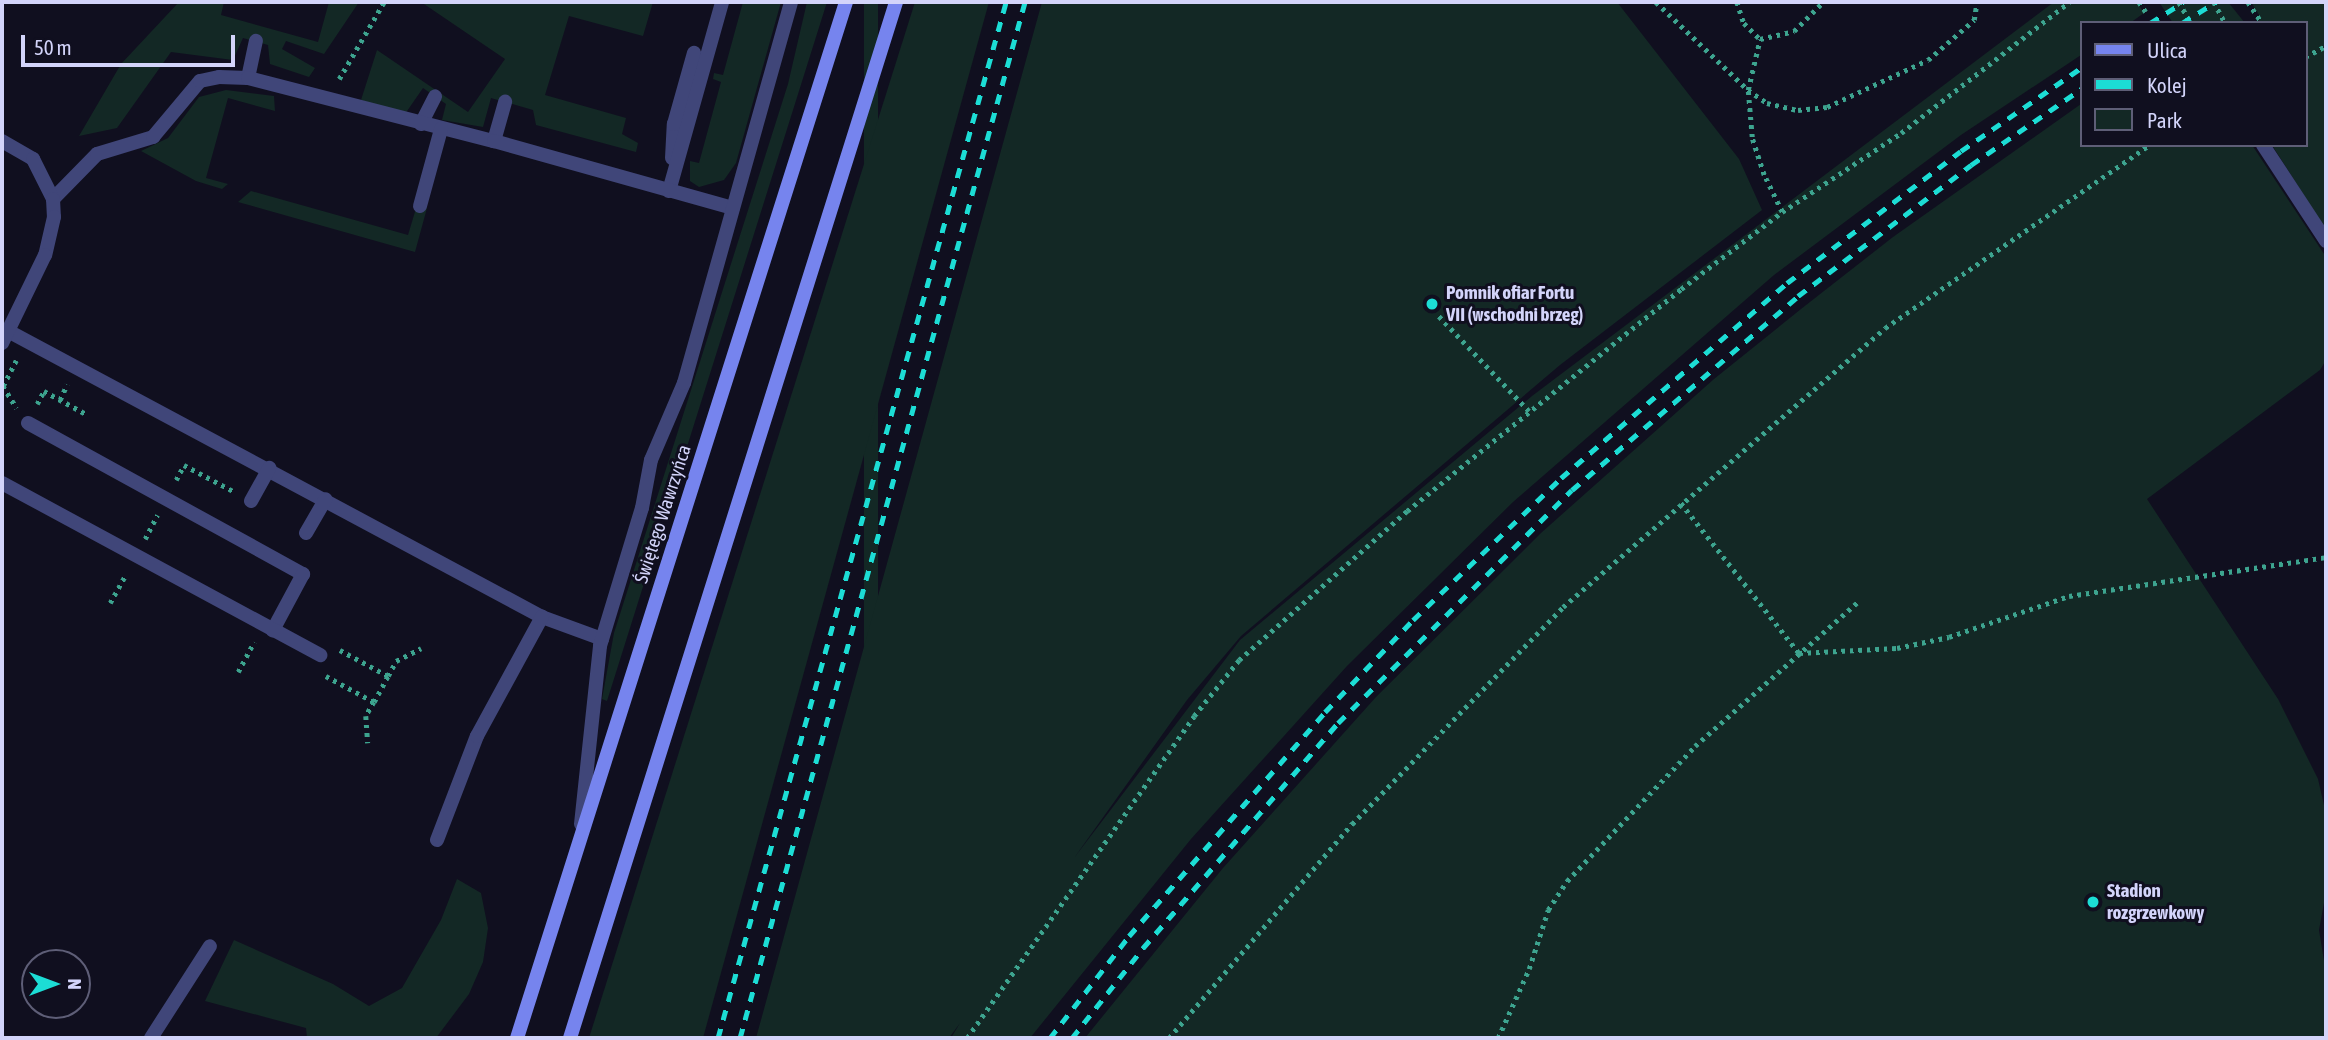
<!DOCTYPE html>
<html>
<head>
<meta charset="utf-8">
<style>
  body { margin:0 }
  #map { position:relative; width:2328px; height:1040px; overflow:hidden; background:#100f1f; font-family:"Asap Condensed",sans-serif }
  div>[style] { position:absolute }
  .green>* { inset:0; background:#132825; transform-origin:0 0 }
  .path>* { height:4.5px; margin-top:-2.25px; transform-origin:0; background:repeating-linear-gradient(90deg,#3da48f 0 3.5px,transparent 0 8.5px) }
  .service>* { height:14px; margin:-7px; padding:0 7px; transform-origin:7px; border-radius:7px; background:#404679 }
  .minor>* { height:14px; margin:-7px; padding:0 7px; transform-origin:7px; border-radius:7px; background:#404679 }
  .secondary>* { height:14px; margin:-7px; padding:0 7px; transform-origin:7px; border-radius:7px; background:#7684ee }
  .rail>* { height:5px; margin-top:-2.5px; transform-origin:0; background:repeating-linear-gradient(90deg,#1cddd5 0 10px,transparent 0 19px) }
  .dots>* { width:19px; height:19px; translate:-50% -50%; box-sizing:border-box; border:4px solid #100f1f; border-radius:50% }
  span { translate:-50% -50%; white-space:nowrap; text-align:center; line-height:1.15; -webkit-text-stroke:6px #100f1f; paint-order:stroke }
  .poi-label { font-size:19px; color:#d3d4fa; font-weight:700 }
  .left { translate:0 -50%; text-align:left }
  .street-label { font-size:19px; color:#d3d4fa }
  .frame { position:absolute; inset:0; border:4px solid #d3d4fa; pointer-events:none }
  .legend { position:absolute; left:2080px; top:21px; width:228px; height:126px; box-sizing:border-box; background:#100f1f; border:2px solid #5e5e77; margin:0; padding:9px 12px; list-style:none; font-size:21px; color:#d3d4fa }
  .legend li { display:flex; align-items:center; gap:14px; height:35px }
  .legend b { width:35px; border:2px solid #5e5e77 }
  .north { position:absolute; left:21px; top:949px; width:70px; height:70px; box-sizing:border-box; background:#100f1f; border:2px solid #5e5e77; border-radius:50%; rotate:90deg; font-size:19px; font-weight:700; line-height:28px; text-align:center; color:#d3d4fa }
  .north::after { content:''; display:block; margin:auto; width:24px; height:32px; background:#1cddd5; clip-path:polygon(50% 0,100% 100%,50% 72%,0 100%) }
  .scale { position:absolute; left:21px; top:35px; width:214px; height:32px; box-sizing:border-box; border:4px solid #d3d4fa; border-top:0; padding-left:9px; font-size:21px; line-height:24px; white-space:nowrap; color:#d3d4fa; -webkit-text-stroke:5px #100f1f; paint-order:stroke }
</style>
</head>
<body>
<div id="map">
  <div class="green">
    <i style="clip-path:polygon(179px 2px,224px 2px,221px 15px,318px 42px,329px 2px,359px 2px,324px 54px,286px 41px,282px 49px,315px 68px,309px 77px,270px 64px,268px 45px,243px 38px,233px 60px,171px 52px,117px 128px,79px 136px,121px 64px)"></i>
    <i style="clip-path:polygon(421px 2px,653px 2px,643px 36px,569px 16px,545px 95px,626px 118px,622px 134px,638px 143px,636px 152px,536px 125px,533px 110px,491px 98px,483px 127px,442px 120px,446px 104px,423px 88px,405px 114px,361px 100px,377px 50px,468px 112px,505px 59px)"></i>
    <i style="clip-path:polygon(743px 2px,781px 2px,736px 163px,724px 180px,699px 187px,690px 181px,690px 161px,699px 163px,721px 82px,713px 79px,714px 73px,723px 75px)"></i>
    <i style="clip-path:polygon(807px 2px,827px 2px,607px 701px,602px 699px,614px 633px,788px 84px)"></i>
    <i style="left:864px;top:2px;width:14px;height:1086px"></i>
    <i style="clip-path:polygon(915px 2px,989px 2px,703px 1038px,589px 1038px)"></i>
    <i style="clip-path:polygon(1042px 2px,1617px 2px,1739px 159px,1762px 210px,1560px 365px,1241px 636px,1187px 700px,1074px 858px,1240px 640px,1532px 396px,2054px 2px,2137px 2px,2144px 13px,2130px 23px,2081px 23px,2081px 55px,1961px 135px,1774px 275px,1513px 502px,1347px 666px,1191px 839px,1030px 1038px,951px 1038px,960px 1023px,949px 1038px,756px 1038px)"></i>
    <i style="clip-path:polygon(2159px 2px,2228px 2px,2245px 23px,2173px 23px)"></i>
    <i style="clip-path:polygon(2251px 2px,2326px 2px,2326px 230px,2272px 145px,2305px 145px,2305px 23px,2255px 23px,2261px 18px)"></i>
    <i style="clip-path:polygon(226px 90px,274px 96px,275px 111px,228px 98px,206px 178px,228px 184px,222px 189px,196px 181px,141px 151px,168px 138px,199px 97px)"></i>
    <i style="clip-path:polygon(2081px 104px,2081px 145px,2252px 145px,2326px 257px,2326px 360px,2320px 370px,2147px 499px,2278px 699px,2318px 779px,2326px 814px,2326px 892px,2319px 930px,2326px 973px,2326px 1038px,1085px 1038px,1223px 868px,1376px 697px,1541px 533px,1714px 379px,1801px 309px,1893px 237px)"></i>
    <i style="clip-path:polygon(251px 191px,408px 235px,417px 205px,427px 208px,415px 252px,238px 202px)"></i>
    <i style="clip-path:polygon(457px 879px,481px 893px,488px 928px,483px 962px,469px 994px,436px 1038px,307px 1038px,306px 1028px,205px 1001px,234px 940px,333px 984px,369px 1006px,402px 988px,441px 920px)"></i>
  </div>
  <div class="path">
    <i style="left:1656px;top:2px;width:127px;rotate:43.7deg"></i>
    <i style="left:1748px;top:90px;width:23px;rotate:34deg"></i>
    <i style="left:1767px;top:103px;width:32px;rotate:13deg"></i>
    <i style="left:1798px;top:110px;width:29px;rotate:-6deg"></i>
    <i style="left:1827px;top:107px;width:111px;rotate:-25deg"></i>
    <i style="left:1928px;top:60px;width:61px;rotate:-41deg"></i>
    <i style="left:1974px;top:20px;width:18px;rotate:-81deg"></i>
    <i style="left:1737px;top:2px;width:22px;rotate:72deg"></i>
    <i style="left:1744px;top:23px;width:23px;rotate:45deg"></i>
    <i style="left:2139px;top:2px;width:12px;rotate:55deg"></i>
    <i style="left:2179px;top:2px;width:24px;rotate:60deg"></i>
    <i style="left:2214px;top:2px;width:24px;rotate:62deg"></i>
    <i style="left:2248px;top:2px;width:22px;rotate:56deg"></i>
    <i style="left:2305px;top:57px;width:24px;rotate:-28deg"></i>
    <i style="left:339px;top:79px;width:89px;rotate:-59.7deg"></i>
    <i style="left:1782px;top:212px;width:41px;rotate:-115.9deg"></i>
    <i style="left:1764px;top:175px;width:40px;rotate:-108deg"></i>
    <i style="left:1752px;top:137px;width:47px;rotate:-94.9deg"></i>
    <i style="left:1748px;top:90px;width:52px;rotate:-76.8deg"></i>
    <i style="left:1760px;top:39px;width:35px;rotate:-13deg"></i>
    <i style="left:1794px;top:31px;width:41px;rotate:-45deg"></i>
    <i style="left:1439px;top:316px;width:131px;rotate:46.5deg"></i>
    <i style="left:3px;top:386px;width:26px;rotate:58deg"></i>
    <i style="left:3px;top:386px;width:29px;rotate:-63deg"></i>
    <i style="left:60px;top:400px;width:17px;rotate:-66deg"></i>
    <i style="left:37px;top:404px;width:15px;rotate:-62deg"></i>
    <i style="left:44px;top:391px;width:48px;rotate:28.7deg"></i>
    <i style="left:176px;top:480px;width:17px;rotate:-62deg"></i>
    <i style="left:184px;top:465px;width:58px;rotate:27.9deg"></i>
    <i style="left:1681px;top:503px;width:191px;rotate:51.8deg"></i>
    <i style="left:1799px;top:653px;width:98px;rotate:-2.9deg"></i>
    <i style="left:1897px;top:648px;width:53px;rotate:-11.9deg"></i>
    <i style="left:1949px;top:637px;width:127px;rotate:-18.9deg"></i>
    <i style="left:2069px;top:596px;width:260px;rotate:-8.6deg"></i>
    <i style="left:145px;top:539px;width:27px;rotate:-63deg"></i>
    <i style="left:110px;top:603px;width:33px;rotate:-61deg"></i>
    <i style="left:340px;top:650px;width:55px;rotate:28.4deg"></i>
    <i style="left:388px;top:676px;width:17px;rotate:-62deg"></i>
    <i style="left:396px;top:661px;width:28px;rotate:-27deg"></i>
    <i style="left:238px;top:672px;width:34px;rotate:-62deg"></i>
    <i style="left:326px;top:676px;width:55px;rotate:28.4deg"></i>
    <i style="left:374px;top:702px;width:16px;rotate:120deg"></i>
    <i style="left:366px;top:716px;width:27px;rotate:86deg"></i>
    <i style="left:374px;top:702px;width:30px;rotate:-62deg"></i>
    <i style="left:967px;top:1038px;width:394px;rotate:-54.8deg"></i>
    <i style="left:1194px;top:716px;width:72px;rotate:-51.2deg"></i>
    <i style="left:1239px;top:660px;width:225px;rotate:-41.6deg"></i>
    <i style="left:1407px;top:511px;width:353px;rotate:-39deg"></i>
    <i style="left:1681px;top:289px;width:127px;rotate:-37.3deg"></i>
    <i style="left:1782px;top:212px;width:143px;rotate:-33.6deg"></i>
    <i style="left:1901px;top:133px;width:213px;rotate:-37.9deg"></i>
    <i style="left:1169px;top:1038px;width:282px;rotate:-49.5deg"></i>
    <i style="left:1352px;top:824px;width:303px;rotate:-45.8deg"></i>
    <i style="left:1563px;top:607px;width:426px;rotate:-40.9deg"></i>
    <i style="left:1885px;top:328px;width:321px;rotate:-34.7deg"></i>
    <i style="left:1498px;top:1038px;width:76px;rotate:-65.8deg"></i>
    <i style="left:1529px;top:969px;width:62px;rotate:-72.1deg"></i>
    <i style="left:1548px;top:910px;width:35px;rotate:-57deg"></i>
    <i style="left:1567px;top:881px;width:186px;rotate:-46.5deg"></i>
    <i style="left:1695px;top:746px;width:220px;rotate:-41.5deg"></i>
  </div>
  <div class="service">
    <i style="left:248px;top:78px;width:38px;rotate:-78deg"></i>
    <i style="left:421px;top:124px;width:31px;rotate:-63deg"></i>
    <i style="left:494px;top:141px;width:41px;rotate:-74.2deg"></i>
    <i style="left:672px;top:158px;width:34px;rotate:-87deg"></i>
    <i style="left:674px;top:124px;width:74px;rotate:-74.3deg"></i>
    <i style="left:669px;top:191px;width:196px;rotate:-74.3deg"></i>
    <i style="left:53px;top:199px;width:63px;rotate:-45.6deg"></i>
    <i style="left:97px;top:154px;width:59px;rotate:-16.9deg"></i>
    <i style="left:153px;top:137px;width:73px;rotate:-50deg"></i>
    <i style="left:200px;top:81px;width:19px;rotate:-12deg"></i>
    <i style="left:219px;top:77px;width:29px;rotate:2deg"></i>
    <i style="left:248px;top:78px;width:254px;rotate:14.4deg"></i>
    <i style="left:494px;top:141px;width:248px;rotate:15.7deg"></i>
    <i style="left:420px;top:206px;width:80px;rotate:-74.7deg"></i>
    <i style="left:8px;top:331px;width:606px;rotate:28.17deg"></i>
    <i style="left:542px;top:617px;width:64px;rotate:20.1deg"></i>
    <i style="left:28px;top:423px;width:314px;rotate:28.8deg"></i>
    <i style="left:303px;top:574px;width:64px;rotate:118.2deg"></i>
    <i style="left:2px;top:483px;width:362px;rotate:28.4deg"></i>
    <i style="left:251px;top:501px;width:38px;rotate:-61deg"></i>
    <i style="left:306px;top:533px;width:39px;rotate:-60deg"></i>
    <i style="left:581px;top:824px;width:179px;rotate:-83.9deg"></i>
    <i style="left:600px;top:646px;width:144px;rotate:-73.1deg"></i>
    <i style="left:642px;top:508px;width:49px;rotate:-79.4deg"></i>
    <i style="left:651px;top:460px;width:84px;rotate:-66.8deg"></i>
    <i style="left:684px;top:383px;width:396px;rotate:-74.3deg"></i>
    <i style="left:437px;top:840px;width:111px;rotate:-69deg"></i>
    <i style="left:477px;top:736px;width:136px;rotate:-61.4deg"></i>
  </div>
  <div class="minor">
    <i style="left:2px;top:141px;width:36px;rotate:30deg"></i>
    <i style="left:33px;top:159px;width:45px;rotate:63.4deg"></i>
    <i style="left:53px;top:199px;width:18px;rotate:87deg"></i>
    <i style="left:54px;top:217px;width:39px;rotate:103deg"></i>
    <i style="left:45px;top:255px;width:98px;rotate:116deg"></i>
    <i style="left:2263px;top:145px;width:115px;rotate:56.7deg"></i>
    <i style="left:151px;top:1038px;width:109px;rotate:-57.3deg"></i>
  </div>
  <div class="secondary">
    <i style="left:517px;top:1038px;width:1087px;rotate:-72.38deg"></i>
    <i style="left:570px;top:1038px;width:1086px;rotate:-72.53deg"></i>
  </div>
  <div class="rail">
    <i style="left:2150px;top:23px;width:39px;rotate:-32deg"></i>
    <i style="left:2182px;top:23px;width:40px;rotate:-32deg"></i>
    <i style="left:718px;top:1038px;width:1075px;rotate:-74.46deg"></i>
    <i style="left:740px;top:1038px;width:1074px;rotate:-74.62deg"></i>
    <i style="left:1050px;top:1038px;width:129px;rotate:-52.2deg"></i>
    <i style="left:1129px;top:936px;width:298px;rotate:-48.8deg"></i>
    <i style="left:1325px;top:712px;width:127px;rotate:-46.3deg"></i>
    <i style="left:1413px;top:620px;width:205px;rotate:-43.8deg"></i>
    <i style="left:1561px;top:478px;width:298px;rotate:-40.8deg"></i>
    <i style="left:1787px;top:283px;width:218px;rotate:-37.2deg"></i>
    <i style="left:1961px;top:151px;width:146px;rotate:-34.7deg"></i>
    <i style="left:1072px;top:1038px;width:115px;rotate:-51.7deg"></i>
    <i style="left:1143px;top:948px;width:298px;rotate:-49.1deg"></i>
    <i style="left:1338px;top:723px;width:330px;rotate:-44.9deg"></i>
    <i style="left:1572px;top:490px;width:298px;rotate:-40.6deg"></i>
    <i style="left:1798px;top:296px;width:217px;rotate:-37.1deg"></i>
    <i style="left:1971px;top:165px;width:134px;rotate:-34.6deg"></i>
  </div>
  <div class="dots">
    <i style="left:1432px;top:304px;background:#1cddd5"></i>
    <i style="left:2093px;top:902px;background:#1cddd5"></i>
  </div>
  <div class="poi-label">
    <span class="left" style="left:1446px;top:304px">Pomnik ofiar Fortu<br>VII (wschodni brzeg)</span>
    <span class="left" style="left:2107px;top:902px">Stadion<br>rozgrzewkowy</span>
  </div>
  <div class="street-label">
    <span style="left:663px;top:514px;rotate:-72deg">Świętego Wawrzyńca</span>
  </div>
  <div class="frame"></div>
  <ul class="legend">
  <li><b style="height:9px;background:#7684ee"></b>Ulica</li>
  <li><b style="height:9px;background:#1cddd5"></b>Kolej</li>
  <li><b style="height:19px;background:#132825"></b>Park</li>
  </ul>
  <div class="north">N</div>
  <div class="scale">50 m</div>
</div>
</body>
</html>
